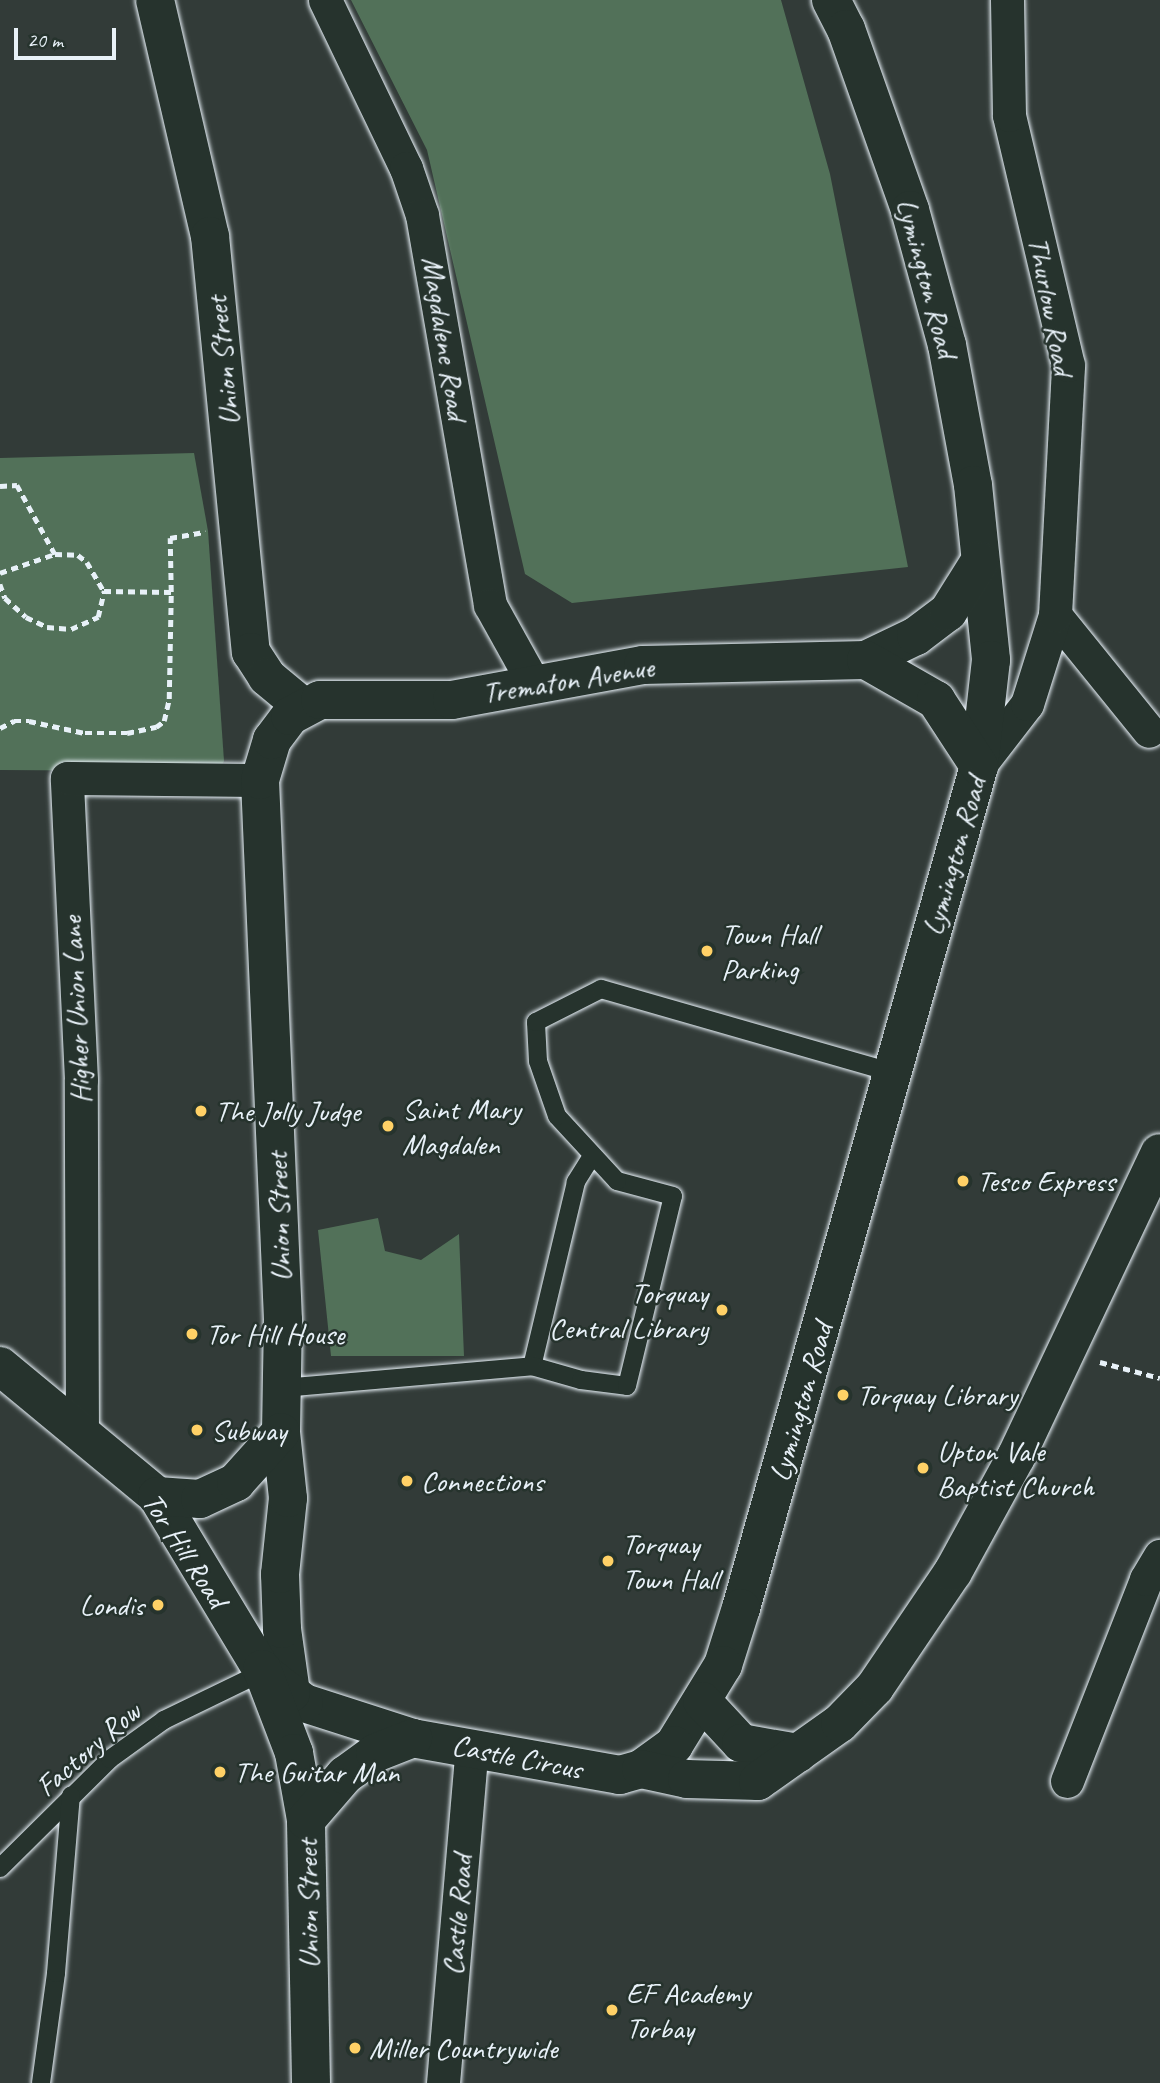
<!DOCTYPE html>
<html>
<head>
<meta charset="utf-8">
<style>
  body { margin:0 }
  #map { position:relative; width:1160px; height:2083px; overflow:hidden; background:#323b38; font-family:Caveat,sans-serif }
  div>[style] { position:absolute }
  .green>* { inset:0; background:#527159 }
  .path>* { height:4.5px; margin-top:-2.25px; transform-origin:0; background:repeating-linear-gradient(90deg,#e8f1f8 0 7px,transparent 0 12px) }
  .roads { filter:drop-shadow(0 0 2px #e8f1f8) drop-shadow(0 0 2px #e8f1f8) }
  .lane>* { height:18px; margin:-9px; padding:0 9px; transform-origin:9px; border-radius:9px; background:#26332d }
  .street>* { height:33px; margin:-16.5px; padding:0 16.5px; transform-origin:16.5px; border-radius:16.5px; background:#26332d }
  .secondary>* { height:38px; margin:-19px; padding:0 19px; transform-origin:19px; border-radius:19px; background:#26332d }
  .dots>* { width:19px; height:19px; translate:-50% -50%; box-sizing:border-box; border:4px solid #26332d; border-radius:50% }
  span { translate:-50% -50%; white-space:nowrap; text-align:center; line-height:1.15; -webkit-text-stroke:5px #26332d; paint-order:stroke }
  .street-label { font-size:30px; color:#e8f1f8 }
  .poi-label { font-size:30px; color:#e8f1f8 }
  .left { translate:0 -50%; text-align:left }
  .right { translate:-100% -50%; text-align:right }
  .scale { position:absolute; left:14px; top:28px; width:102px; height:32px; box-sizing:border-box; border:4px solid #e8f1f8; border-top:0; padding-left:9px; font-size:21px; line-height:24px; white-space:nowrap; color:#e8f1f8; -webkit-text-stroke:5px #26332d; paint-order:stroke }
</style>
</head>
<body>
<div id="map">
  <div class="green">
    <i style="clip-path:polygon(351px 0,781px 0,830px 174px,908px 567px,572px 603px,525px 574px,427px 150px)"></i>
    <i style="clip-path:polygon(194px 453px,208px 531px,224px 761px,221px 767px,161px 771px,0 770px,0 458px)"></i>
    <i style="clip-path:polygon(378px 1218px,385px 1251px,421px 1260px,459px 1234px,464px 1356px,331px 1356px,318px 1230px)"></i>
  </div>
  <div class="path">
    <i style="left:0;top:486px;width:17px;rotate:-3deg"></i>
    <i style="left:17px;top:485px;width:79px;rotate:61.2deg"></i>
    <i style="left:55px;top:554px;width:23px;rotate:2deg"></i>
    <i style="left:78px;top:555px;width:11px;rotate:38deg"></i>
    <i style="left:87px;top:562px;width:34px;rotate:60deg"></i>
    <i style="left:0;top:573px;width:58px;rotate:-19.1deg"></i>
    <i style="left:0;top:584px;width:15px;rotate:70deg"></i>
    <i style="left:5px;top:598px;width:28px;rotate:42deg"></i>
    <i style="left:26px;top:617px;width:23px;rotate:25deg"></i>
    <i style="left:47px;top:627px;width:24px;rotate:5deg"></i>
    <i style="left:71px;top:629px;width:30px;rotate:-24deg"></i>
    <i style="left:98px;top:617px;width:27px;rotate:-77deg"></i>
    <i style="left:104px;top:591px;width:67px;rotate:0.9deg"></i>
    <i style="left:171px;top:592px;width:54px;rotate:-91.1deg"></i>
    <i style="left:170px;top:538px;width:36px;rotate:-10deg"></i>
    <i style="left:0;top:728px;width:16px;rotate:-27deg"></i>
    <i style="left:14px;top:721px;width:15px"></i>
    <i style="left:29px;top:721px;width:57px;rotate:12.1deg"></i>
    <i style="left:85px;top:733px;width:42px"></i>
    <i style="left:127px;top:733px;width:30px;rotate:-12deg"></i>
    <i style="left:156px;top:727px;width:10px;rotate:-37deg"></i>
    <i style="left:164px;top:721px;width:23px;rotate:-77deg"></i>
    <i style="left:169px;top:699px;width:107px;rotate:-88.9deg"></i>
    <i style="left:1100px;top:1362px;width:62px;rotate:14.9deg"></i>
  </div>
  <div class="roads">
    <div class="lane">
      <i style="left:592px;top:1156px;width:31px;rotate:122deg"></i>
      <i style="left:576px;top:1182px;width:189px;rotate:103.4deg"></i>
      <i style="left:532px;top:1366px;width:51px;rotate:15.9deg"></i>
      <i style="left:581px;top:1380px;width:46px;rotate:7.4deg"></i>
      <i style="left:627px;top:1386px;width:195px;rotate:-76.4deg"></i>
      <i style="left:673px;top:1196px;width:58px;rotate:-165deg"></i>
      <i style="left:617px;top:1181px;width:88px;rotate:-132.7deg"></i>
      <i style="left:557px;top:1116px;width:58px;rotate:-109.1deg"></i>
      <i style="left:538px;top:1061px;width:39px;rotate:-93deg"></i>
      <i style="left:536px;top:1022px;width:73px;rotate:-26.9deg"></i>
      <i style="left:601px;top:989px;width:304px;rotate:16deg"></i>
      <i style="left:283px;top:1388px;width:250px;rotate:-5deg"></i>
      <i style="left:0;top:1868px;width:155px;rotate:-44.7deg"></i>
      <i style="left:110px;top:1759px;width:67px;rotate:-35.8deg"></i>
      <i style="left:164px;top:1720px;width:110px;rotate:-25.9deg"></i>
      <i style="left:41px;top:2083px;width:111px;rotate:-82.2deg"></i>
      <i style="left:56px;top:1973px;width:178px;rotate:-85.2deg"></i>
    </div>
    <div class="street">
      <i style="left:325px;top:0;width:187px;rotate:64.3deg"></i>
      <i style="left:406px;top:168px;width:50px;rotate:71.2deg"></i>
      <i style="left:422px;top:215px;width:396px;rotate:80.1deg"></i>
      <i style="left:490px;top:605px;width:90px;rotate:60.9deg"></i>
      <i style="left:1055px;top:615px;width:149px;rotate:51deg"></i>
      <i style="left:979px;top:766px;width:78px;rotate:-52.3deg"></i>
      <i style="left:1027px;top:704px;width:93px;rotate:-72.5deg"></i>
      <i style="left:1055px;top:615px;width:250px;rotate:-87deg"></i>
      <i style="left:1068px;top:365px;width:257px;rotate:-103.3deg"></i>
      <i style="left:1009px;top:115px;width:115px;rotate:-91deg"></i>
      <i style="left:82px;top:1436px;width:356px;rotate:-90.2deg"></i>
      <i style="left:81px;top:1080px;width:302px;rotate:-92.7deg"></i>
      <i style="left:67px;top:778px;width:193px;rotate:0.6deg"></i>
      <i style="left:1067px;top:1781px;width:217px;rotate:-68.6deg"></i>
      <i style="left:1146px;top:1579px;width:27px;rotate:-59deg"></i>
      <i style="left:443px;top:2083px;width:336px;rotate:-85.1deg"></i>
    </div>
    <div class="secondary">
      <i style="left:155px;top:0;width:242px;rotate:76.9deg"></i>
      <i style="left:210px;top:236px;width:418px;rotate:84.4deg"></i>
      <i style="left:251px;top:652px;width:30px;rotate:57deg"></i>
      <i style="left:267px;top:677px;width:45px;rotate:39.6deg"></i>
      <i style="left:831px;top:0;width:33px;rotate:63deg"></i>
      <i style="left:846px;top:29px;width:192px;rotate:70.5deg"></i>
      <i style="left:910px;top:210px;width:140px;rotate:74.7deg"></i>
      <i style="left:947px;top:345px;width:142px;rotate:79.5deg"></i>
      <i style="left:973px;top:485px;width:176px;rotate:84.1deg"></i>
      <i style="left:991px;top:660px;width:107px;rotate:96.5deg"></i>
      <i style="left:979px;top:766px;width:875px;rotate:105.78deg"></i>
      <i style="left:741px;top:1608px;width:60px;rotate:107.5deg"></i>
      <i style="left:723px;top:1665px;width:94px;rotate:121.5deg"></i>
      <i style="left:674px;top:1745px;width:41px;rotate:144deg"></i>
      <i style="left:641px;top:1769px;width:22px;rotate:164deg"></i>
      <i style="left:620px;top:1775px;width:210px;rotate:-169.9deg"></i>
      <i style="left:413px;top:1738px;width:114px;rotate:-162.2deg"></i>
      <i style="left:304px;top:1703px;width:16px;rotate:-142deg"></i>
      <i style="left:291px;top:1693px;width:65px;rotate:-98deg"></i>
      <i style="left:282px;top:1629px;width:55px;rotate:-92.1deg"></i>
      <i style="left:280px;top:1574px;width:76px;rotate:-84deg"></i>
      <i style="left:288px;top:1498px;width:66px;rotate:-96.1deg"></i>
      <i style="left:281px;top:1432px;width:112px;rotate:-89deg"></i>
      <i style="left:283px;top:1320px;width:540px;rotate:-92.44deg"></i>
      <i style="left:260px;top:780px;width:42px;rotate:-73.3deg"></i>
      <i style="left:272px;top:740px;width:30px;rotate:-53deg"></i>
      <i style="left:290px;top:716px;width:34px;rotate:-28deg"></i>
      <i style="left:320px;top:700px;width:132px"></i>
      <i style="left:452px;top:700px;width:194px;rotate:-10.4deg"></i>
      <i style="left:643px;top:665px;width:223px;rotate:-1.3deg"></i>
      <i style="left:866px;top:660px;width:55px;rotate:-25.6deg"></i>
      <i style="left:916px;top:636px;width:40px;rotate:-37deg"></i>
      <i style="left:948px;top:612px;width:60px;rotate:-57.9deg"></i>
      <i style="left:866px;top:660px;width:81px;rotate:29.7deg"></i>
      <i style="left:936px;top:700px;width:79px;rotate:56.9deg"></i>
      <i style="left:0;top:1366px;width:204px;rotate:39.6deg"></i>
      <i style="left:157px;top:1496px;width:205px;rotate:58.9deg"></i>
      <i style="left:263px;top:1672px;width:35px;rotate:37deg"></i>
      <i style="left:157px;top:1496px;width:43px;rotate:4deg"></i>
      <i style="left:200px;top:1499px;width:40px;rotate:-25deg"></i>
      <i style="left:236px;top:1482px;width:67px;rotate:-48deg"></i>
      <i style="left:262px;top:1669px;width:90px;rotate:69.1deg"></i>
      <i style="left:294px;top:1753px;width:68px;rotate:79.8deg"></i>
      <i style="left:702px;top:1701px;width:57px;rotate:47.1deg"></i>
      <i style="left:741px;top:1743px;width:58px;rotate:10deg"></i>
      <i style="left:641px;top:1769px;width:47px;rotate:12.3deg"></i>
      <i style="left:687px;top:1779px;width:71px;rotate:1.6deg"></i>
      <i style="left:758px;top:1781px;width:100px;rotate:-35.3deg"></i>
      <i style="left:840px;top:1723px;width:50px;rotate:-45.8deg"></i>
      <i style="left:875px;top:1687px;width:139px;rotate:-55.9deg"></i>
      <i style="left:953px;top:1572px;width:131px;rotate:-61.3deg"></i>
      <i style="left:1016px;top:1457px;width:336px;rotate:-64.7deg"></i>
      <i style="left:311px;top:2083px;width:263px;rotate:-91.1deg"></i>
      <i style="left:306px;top:1820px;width:60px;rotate:-49.1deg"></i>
      <i style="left:345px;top:1775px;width:37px;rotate:-36deg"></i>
      <i style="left:375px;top:1753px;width:41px;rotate:-21.5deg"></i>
    </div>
  </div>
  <div class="dots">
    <i style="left:707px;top:951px;background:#ffd166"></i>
    <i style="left:201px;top:1111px;background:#ffd166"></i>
    <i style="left:388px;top:1126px;background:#ffd166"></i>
    <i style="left:963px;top:1181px;background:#ffd166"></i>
    <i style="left:722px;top:1310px;background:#ffd166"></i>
    <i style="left:192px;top:1334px;background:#ffd166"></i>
    <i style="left:843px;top:1395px;background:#ffd166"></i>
    <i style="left:197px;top:1430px;background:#ffd166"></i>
    <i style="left:923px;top:1468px;background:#ffd166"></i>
    <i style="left:407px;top:1481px;background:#ffd166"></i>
    <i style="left:608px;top:1561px;background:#ffd166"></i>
    <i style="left:158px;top:1605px;background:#ffd166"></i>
    <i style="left:220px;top:1772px;background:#ffd166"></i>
    <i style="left:612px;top:2010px;background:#ffd166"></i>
    <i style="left:355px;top:2048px;background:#ffd166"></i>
  </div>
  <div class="street-label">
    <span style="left:927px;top:278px;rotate:75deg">Lymington Road</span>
    <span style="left:1051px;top:306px;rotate:79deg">Thurlow Road</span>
    <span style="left:445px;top:338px;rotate:81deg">Magdalene Road</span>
    <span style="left:223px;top:361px;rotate:-96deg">Union Street</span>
    <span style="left:568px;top:680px;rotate:-9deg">Trematon Avenue</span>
    <span style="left:954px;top:856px;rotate:-74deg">Lymington Road</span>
    <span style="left:76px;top:1010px;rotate:-93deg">Higher Union Lane</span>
    <span style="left:279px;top:1217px;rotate:-92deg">Union Street</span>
    <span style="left:801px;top:1402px;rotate:-74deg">Lymington Road</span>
    <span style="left:185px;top:1550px;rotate:57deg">Tor Hill Road</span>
    <span style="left:88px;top:1749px;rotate:-41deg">Factory Row</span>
    <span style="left:517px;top:1757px;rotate:11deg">Castle Circus</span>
    <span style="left:308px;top:1904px;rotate:-91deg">Union Street</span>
    <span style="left:457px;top:1915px;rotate:-85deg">Castle Road</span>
  </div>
  <div class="poi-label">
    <span class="left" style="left:721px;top:951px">Town Hall<br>Parking</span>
    <span class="left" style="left:402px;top:1126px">Saint Mary<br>Magdalen</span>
    <span class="left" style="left:215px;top:1111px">The Jolly Judge</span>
    <span class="left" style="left:977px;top:1181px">Tesco Express</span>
    <span class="right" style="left:708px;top:1310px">Torquay<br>Central Library</span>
    <span class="left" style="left:206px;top:1334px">Tor Hill House</span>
    <span class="left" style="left:857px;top:1395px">Torquay Library</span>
    <span class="left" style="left:211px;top:1430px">Subway</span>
    <span class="left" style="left:937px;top:1468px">Upton Vale<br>Baptist Church</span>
    <span class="left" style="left:421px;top:1481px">Connections</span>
    <span class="left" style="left:622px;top:1561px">Torquay<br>Town Hall</span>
    <span class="right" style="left:144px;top:1605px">Londis</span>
    <span class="left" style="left:234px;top:1772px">The Guitar Man</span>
    <span class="left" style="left:626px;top:2010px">EF Academy<br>Torbay</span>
    <span class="left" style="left:369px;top:2048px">Miller Countrywide</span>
  </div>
  <div class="scale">20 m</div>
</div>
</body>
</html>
